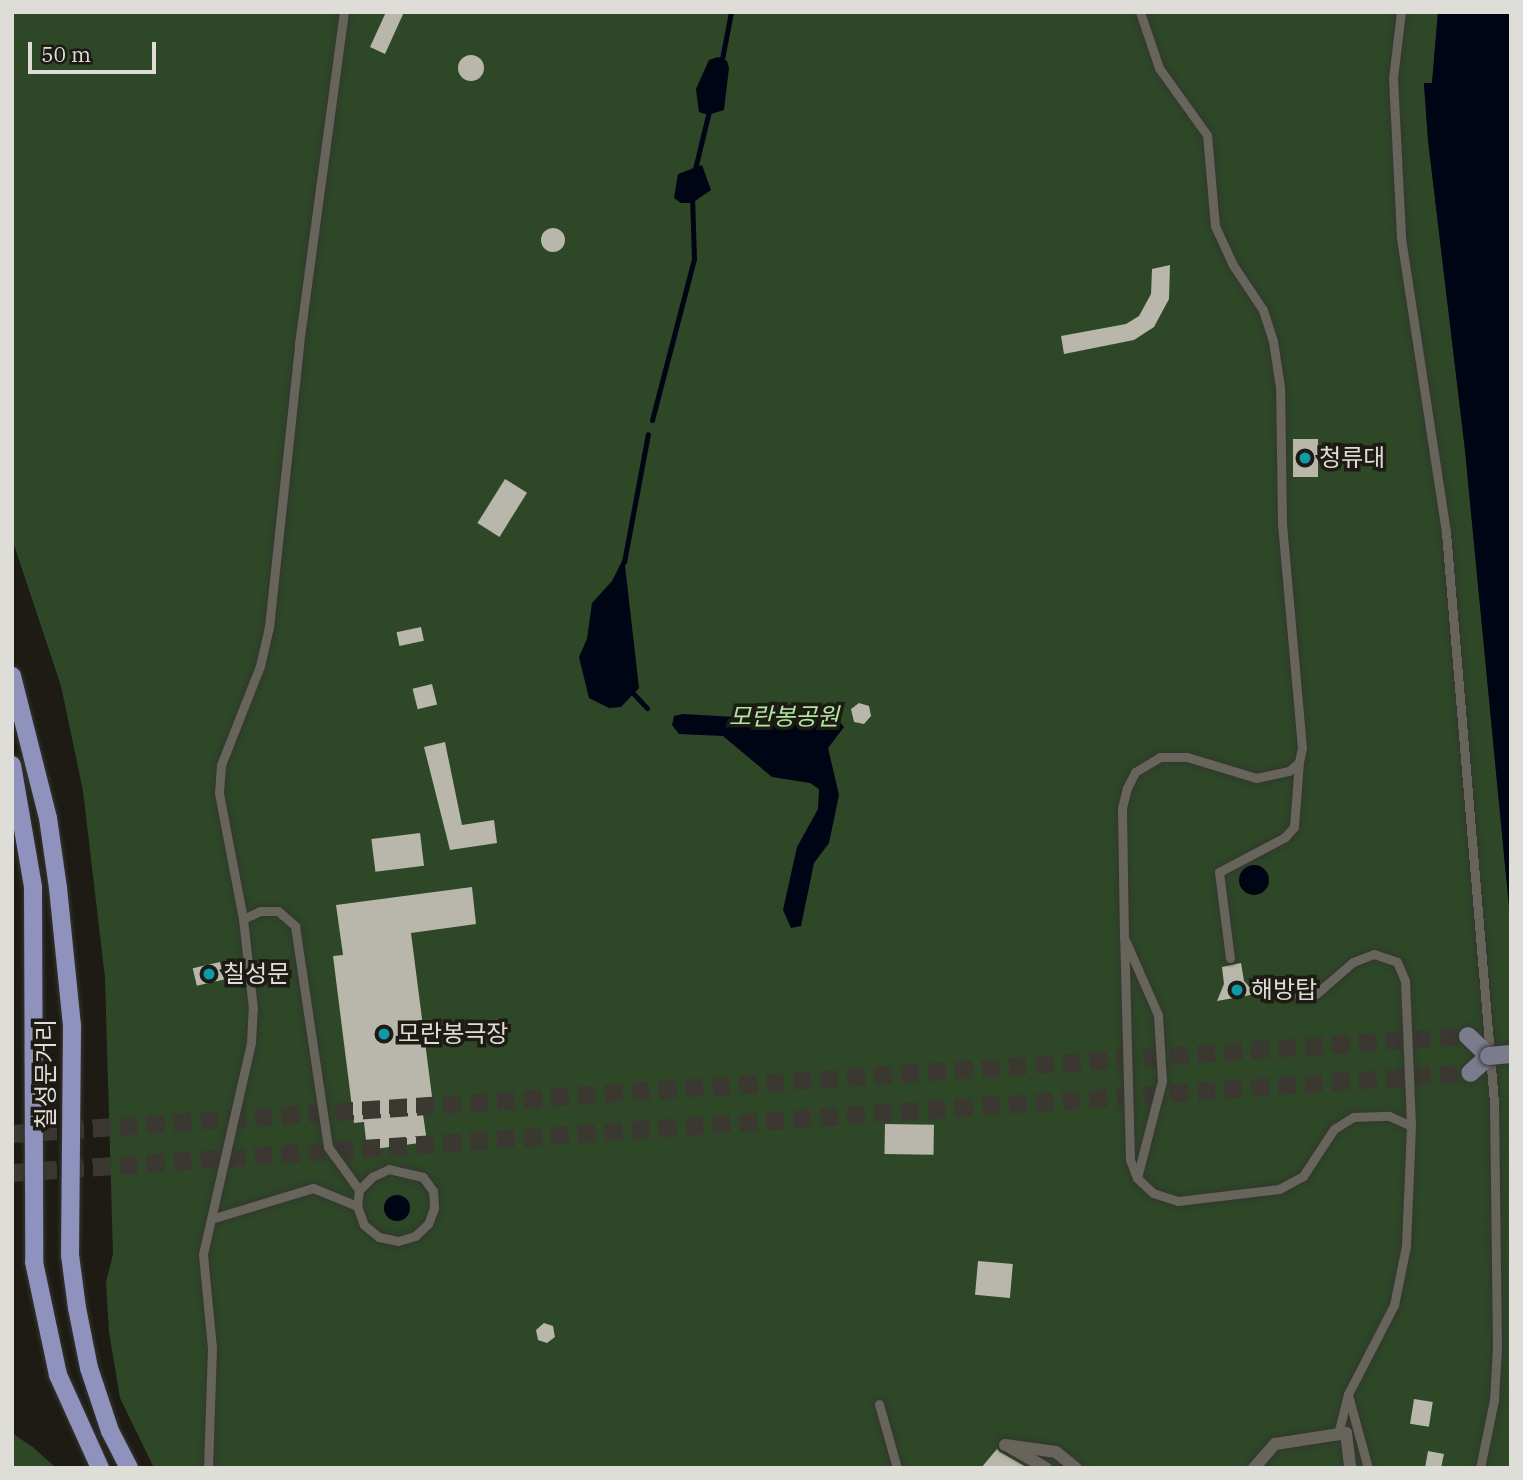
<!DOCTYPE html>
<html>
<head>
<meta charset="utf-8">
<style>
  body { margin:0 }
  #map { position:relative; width:1523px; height:1480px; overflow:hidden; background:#1d1b13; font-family:"IBM Plex Serif","Noto Sans KR",serif }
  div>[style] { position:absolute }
  .green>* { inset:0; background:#2d4727 }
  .water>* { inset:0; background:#000515 }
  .round { border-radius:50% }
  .stream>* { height:5px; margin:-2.5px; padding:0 2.5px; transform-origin:2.5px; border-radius:2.5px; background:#000515 }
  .building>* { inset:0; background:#b9b6ac; transform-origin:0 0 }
  .secondary-tunnel>* { height:18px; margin-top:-9px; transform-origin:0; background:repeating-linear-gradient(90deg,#3a3831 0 18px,transparent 0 27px) }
  .roads { filter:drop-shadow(0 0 2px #363531) drop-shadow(0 0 2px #363531) }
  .service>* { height:9px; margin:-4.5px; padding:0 4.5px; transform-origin:4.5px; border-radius:4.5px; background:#66645b }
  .pedestrian>* { height:12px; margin:-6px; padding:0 6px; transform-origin:6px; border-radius:6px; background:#66645b }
  .secondary>* { height:18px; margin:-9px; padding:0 9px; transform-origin:9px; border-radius:9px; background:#7a7b8c }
  .primary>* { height:18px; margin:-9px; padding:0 9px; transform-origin:9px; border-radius:9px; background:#8f92bd }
  .bridges { filter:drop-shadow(0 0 2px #363531) drop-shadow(0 0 2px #363531) }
  .secondary-bridge>* { height:18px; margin:-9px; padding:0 9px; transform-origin:9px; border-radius:9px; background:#7a7b8c }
  .dots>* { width:19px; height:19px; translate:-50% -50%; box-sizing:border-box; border:4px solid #1d1b13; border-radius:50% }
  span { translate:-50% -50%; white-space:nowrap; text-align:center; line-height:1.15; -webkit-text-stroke:7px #1d1b13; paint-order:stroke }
  .poi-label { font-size:24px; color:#deddd8 }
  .left { translate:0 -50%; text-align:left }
  .park-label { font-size:24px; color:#afe6a2; font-style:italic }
  .street-label { font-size:24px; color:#deddd8 }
  .frame { position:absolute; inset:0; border:14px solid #deddd8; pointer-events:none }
  .scale { position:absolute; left:28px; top:42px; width:128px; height:32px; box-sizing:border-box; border:4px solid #deddd8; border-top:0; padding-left:9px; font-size:21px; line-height:24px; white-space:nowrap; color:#deddd8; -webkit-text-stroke:5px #1d1b13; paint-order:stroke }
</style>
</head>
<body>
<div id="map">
  <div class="green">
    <i style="clip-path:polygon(12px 12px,1438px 12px,1432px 84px,1424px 84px,1428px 140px,1465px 450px,1511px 927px,1511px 1468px,154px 1468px,120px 1398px,109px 1332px,106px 1282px,113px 1254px,105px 978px,83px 791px,61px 686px,12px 539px)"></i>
    <i style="clip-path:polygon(12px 1433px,34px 1448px,56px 1468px,12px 1468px)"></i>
  </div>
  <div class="water">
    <i style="clip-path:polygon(1438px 12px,1511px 12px,1511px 927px,1465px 450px,1428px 140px,1424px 83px,1432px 83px)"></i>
    <i style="clip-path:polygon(718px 57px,727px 61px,729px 68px,724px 110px,708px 115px,699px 112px,696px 89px,709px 60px)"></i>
    <i style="clip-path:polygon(702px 165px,711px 190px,692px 203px,681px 203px,674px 198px,678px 174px)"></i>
    <i style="clip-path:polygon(624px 557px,639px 688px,621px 707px,609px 708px,589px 698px,579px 657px,587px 639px,592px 603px,612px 581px)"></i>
    <i style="clip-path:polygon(778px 708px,836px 718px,844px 727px,828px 748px,839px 795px,829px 843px,814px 863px,801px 926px,791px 928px,783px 910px,797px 847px,818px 809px,819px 789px,810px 783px,772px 777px,723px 736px,679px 734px,672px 725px,674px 716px,683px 714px,753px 718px)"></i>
    <i class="round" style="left:1239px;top:865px;width:30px;height:30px"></i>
    <i class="round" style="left:384px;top:1195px;width:26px;height:26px"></i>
  </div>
  <div class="stream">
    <i style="left:721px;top:64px;width:53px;rotate:-79.1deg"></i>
    <i style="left:694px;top:173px;width:64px;rotate:-76.4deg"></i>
    <i style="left:652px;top:420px;width:166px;rotate:-75.4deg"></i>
    <i style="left:694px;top:259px;width:63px;rotate:-91.8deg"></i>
    <i style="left:624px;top:562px;width:130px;rotate:-79.4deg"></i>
    <i style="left:632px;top:692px;width:22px;rotate:47deg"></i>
  </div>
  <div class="building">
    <i style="clip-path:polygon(386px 12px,404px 12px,385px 54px,370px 47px)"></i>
    <i class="round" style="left:458px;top:55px;width:26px;height:26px"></i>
    <i class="round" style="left:541px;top:228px;width:24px;height:24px"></i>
    <i style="clip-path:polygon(1170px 265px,1169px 299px,1154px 327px,1134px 340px,1064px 354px,1061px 336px,1126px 324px,1139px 316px,1151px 294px,1152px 269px)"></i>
    <i style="left:1318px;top:439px;width:38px;height:25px;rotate:90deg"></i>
    <i style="left:505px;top:479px;width:26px;height:52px;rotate:32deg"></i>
    <i style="left:421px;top:627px;width:14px;height:25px;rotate:78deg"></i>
    <i style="left:432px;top:684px;width:21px;height:20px;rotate:76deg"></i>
    <i style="clip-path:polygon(859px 703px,869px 706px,871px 716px,864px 724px,854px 722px,851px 709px)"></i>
    <i style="clip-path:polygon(445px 742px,462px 825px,494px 820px,497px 843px,450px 850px,424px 747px)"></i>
    <i style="left:420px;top:833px;width:33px;height:49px;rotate:83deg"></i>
    <i style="clip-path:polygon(472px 887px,476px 924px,411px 933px,434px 1112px,423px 1114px,427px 1142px,367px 1150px,364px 1122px,354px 1123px,333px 956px,343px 955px,336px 905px)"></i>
    <i style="left:220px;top:962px;width:18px;height:28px;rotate:77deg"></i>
    <i style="clip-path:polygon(1241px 963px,1244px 981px,1256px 994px,1217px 1001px,1224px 984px,1222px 967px)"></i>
    <i style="left:885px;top:1124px;width:49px;height:30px;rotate:1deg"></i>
    <i style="left:978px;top:1261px;width:35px;height:34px;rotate:5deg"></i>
    <i style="clip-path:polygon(544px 1323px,553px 1326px,555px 1337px,547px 1343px,538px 1340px,536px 1330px)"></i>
    <i style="left:1414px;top:1399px;width:19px;height:25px;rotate:9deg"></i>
    <i style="clip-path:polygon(997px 1449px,1000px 1452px,1028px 1468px,981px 1468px)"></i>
    <i style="clip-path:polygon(1428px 1451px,1444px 1454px,1441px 1468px,1425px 1468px)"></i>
  </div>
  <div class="secondary-tunnel">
    <i style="left:12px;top:1134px;width:1459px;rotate:-3.85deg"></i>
    <i style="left:12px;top:1173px;width:1461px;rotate:-3.92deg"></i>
  </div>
  <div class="roads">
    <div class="service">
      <i style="left:1401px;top:12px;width:66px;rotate:96.9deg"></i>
      <i style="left:1393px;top:78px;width:160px;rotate:87.1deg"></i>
      <i style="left:1401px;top:238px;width:297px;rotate:81.3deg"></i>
      <i style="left:1446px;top:532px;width:572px;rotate:85.19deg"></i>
      <i style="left:1494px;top:1102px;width:245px;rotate:89.3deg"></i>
      <i style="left:1497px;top:1347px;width:53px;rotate:93.2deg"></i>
      <i style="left:1494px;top:1400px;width:69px;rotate:101.6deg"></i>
      <i style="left:243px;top:919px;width:19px;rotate:-25deg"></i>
      <i style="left:260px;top:911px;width:18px"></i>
      <i style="left:278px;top:911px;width:23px;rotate:41deg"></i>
      <i style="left:295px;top:926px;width:223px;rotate:81.5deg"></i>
      <i style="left:328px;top:1147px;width:53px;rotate:54.2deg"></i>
      <i style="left:1126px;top:942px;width:80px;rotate:66.3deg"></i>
      <i style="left:1158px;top:1015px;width:66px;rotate:86.5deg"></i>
      <i style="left:1162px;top:1081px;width:100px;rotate:104.5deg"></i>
      <i style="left:1137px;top:1178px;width:22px;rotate:43deg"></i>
      <i style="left:1153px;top:1193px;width:26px;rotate:18deg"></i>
      <i style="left:1178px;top:1201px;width:102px;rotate:-6.8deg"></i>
      <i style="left:1279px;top:1189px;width:27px;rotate:-28deg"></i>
      <i style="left:1303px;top:1176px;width:56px;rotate:-56.6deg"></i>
      <i style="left:1334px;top:1129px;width:22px;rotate:-32deg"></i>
      <i style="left:1353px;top:1117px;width:36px;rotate:-2deg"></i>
      <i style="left:1389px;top:1116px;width:24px;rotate:24deg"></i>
      <i style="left:1230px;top:958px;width:87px;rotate:-97.3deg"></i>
      <i style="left:1219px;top:872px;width:75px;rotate:-27.9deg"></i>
      <i style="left:1285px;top:837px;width:13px;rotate:-48deg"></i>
      <i style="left:1294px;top:827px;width:65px;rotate:-85.6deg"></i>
      <i style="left:1299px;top:996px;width:17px;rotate:-7deg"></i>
      <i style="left:1316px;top:994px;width:49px;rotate:-40.9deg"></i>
      <i style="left:1353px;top:962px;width:22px;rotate:-21deg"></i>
      <i style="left:1374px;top:954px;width:24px;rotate:19deg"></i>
      <i style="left:1397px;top:962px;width:21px;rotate:67deg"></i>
      <i style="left:1405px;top:981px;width:145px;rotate:87.6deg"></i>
      <i style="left:1411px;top:1126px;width:120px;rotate:92.4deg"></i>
      <i style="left:1406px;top:1246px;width:60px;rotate:101.5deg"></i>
      <i style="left:1394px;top:1305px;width:100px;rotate:117.3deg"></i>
      <i style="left:1348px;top:1394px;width:41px;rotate:104deg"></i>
      <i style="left:1137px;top:1178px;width:19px;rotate:-111deg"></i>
      <i style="left:1130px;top:1160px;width:223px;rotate:-91.5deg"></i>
      <i style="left:1124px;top:937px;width:129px;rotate:-90.9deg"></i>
      <i style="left:1122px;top:808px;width:21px;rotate:-76deg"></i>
      <i style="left:1127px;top:788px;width:18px;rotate:-63deg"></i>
      <i style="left:1135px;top:772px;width:29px;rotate:-31deg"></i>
      <i style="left:1160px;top:757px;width:27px"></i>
      <i style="left:1187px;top:757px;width:72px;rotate:16.9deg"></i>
      <i style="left:1256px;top:778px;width:34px;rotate:-12deg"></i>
      <i style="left:1289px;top:771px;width:13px;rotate:-42deg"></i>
      <i style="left:1299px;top:762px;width:14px;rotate:-78deg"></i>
      <i style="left:1302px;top:748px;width:225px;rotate:-95.1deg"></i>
      <i style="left:1282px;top:524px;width:137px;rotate:-90.8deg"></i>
      <i style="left:1280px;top:387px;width:47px;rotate:-98.7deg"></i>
      <i style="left:1273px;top:341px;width:33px;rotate:-108deg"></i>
      <i style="left:1263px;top:310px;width:54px;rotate:-123.7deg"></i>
      <i style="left:1233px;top:265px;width:43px;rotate:-114.8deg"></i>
      <i style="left:1215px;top:226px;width:91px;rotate:-95deg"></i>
      <i style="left:1207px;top:135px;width:82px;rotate:-125.6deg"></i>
      <i style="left:1159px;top:68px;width:59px;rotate:-108.7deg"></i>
      <i style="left:211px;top:1219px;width:107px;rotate:-16.9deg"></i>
      <i style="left:313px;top:1188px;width:48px;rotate:22.2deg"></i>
      <i style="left:357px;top:1206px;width:20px;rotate:70deg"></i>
      <i style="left:364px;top:1225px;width:19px;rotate:39deg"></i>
      <i style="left:379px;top:1237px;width:19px;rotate:12deg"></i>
      <i style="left:398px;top:1241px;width:18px;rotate:-16deg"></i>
      <i style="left:415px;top:1236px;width:18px;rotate:-43deg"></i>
      <i style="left:428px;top:1224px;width:17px;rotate:-69deg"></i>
      <i style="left:434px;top:1208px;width:17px;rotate:-93deg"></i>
      <i style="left:433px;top:1191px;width:17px;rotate:-126deg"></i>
      <i style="left:423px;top:1177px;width:35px;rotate:-167deg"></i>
      <i style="left:389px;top:1169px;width:19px;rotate:155deg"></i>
      <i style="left:372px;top:1177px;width:18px;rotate:135deg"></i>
      <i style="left:359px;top:1190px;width:16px;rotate:97deg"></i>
      <i style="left:1348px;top:1395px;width:76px;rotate:74.7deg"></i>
      <i style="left:879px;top:1404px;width:66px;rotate:74.3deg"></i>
      <i style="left:208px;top:1468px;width:120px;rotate:-88.1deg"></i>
      <i style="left:212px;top:1348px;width:94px;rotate:-95.5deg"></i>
      <i style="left:203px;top:1254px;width:217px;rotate:-77.2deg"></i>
      <i style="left:251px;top:1042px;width:33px;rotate:-87deg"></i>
      <i style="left:253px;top:1009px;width:91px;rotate:-96.3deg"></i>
      <i style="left:243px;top:919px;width:128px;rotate:-100.8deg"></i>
      <i style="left:219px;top:793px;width:28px;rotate:-86deg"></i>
      <i style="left:221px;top:765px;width:106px;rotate:-68.5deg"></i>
      <i style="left:260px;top:666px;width:40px;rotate:-77deg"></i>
      <i style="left:269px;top:627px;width:285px;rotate:-83.9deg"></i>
      <i style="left:299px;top:344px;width:335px;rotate:-82.3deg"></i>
    </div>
    <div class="pedestrian">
      <i style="left:1005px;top:1445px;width:51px;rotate:7.8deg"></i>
      <i style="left:1056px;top:1452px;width:26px;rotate:39deg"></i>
      <i style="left:1008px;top:1446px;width:44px;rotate:30.1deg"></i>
      <i style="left:1254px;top:1468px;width:32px;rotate:-49deg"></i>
      <i style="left:1275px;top:1444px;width:72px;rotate:-8.8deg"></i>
      <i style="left:1346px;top:1433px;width:35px;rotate:83deg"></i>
    </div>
    <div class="secondary">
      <i style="left:1468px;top:1036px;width:29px;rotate:44deg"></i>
      <i style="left:1489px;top:1056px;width:25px;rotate:138deg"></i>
    </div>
    <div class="primary">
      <i style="left:12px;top:676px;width:146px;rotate:75.8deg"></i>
      <i style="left:48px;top:818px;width:71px;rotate:81.9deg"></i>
      <i style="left:58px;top:888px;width:139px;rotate:84.2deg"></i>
      <i style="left:72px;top:1026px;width:229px;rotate:90.5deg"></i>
      <i style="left:70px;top:1255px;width:53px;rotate:82.5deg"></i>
      <i style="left:77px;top:1308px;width:61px;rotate:78.7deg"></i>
      <i style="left:89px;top:1368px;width:66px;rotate:71.6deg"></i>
      <i style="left:110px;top:1431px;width:42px;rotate:62.8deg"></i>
      <i style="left:12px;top:765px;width:124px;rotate:80.2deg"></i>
      <i style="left:33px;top:887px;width:375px;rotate:89.8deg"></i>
      <i style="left:34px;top:1262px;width:116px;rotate:78deg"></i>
      <i style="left:58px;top:1375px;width:102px;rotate:65.7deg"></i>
    </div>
  </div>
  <div class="bridges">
    <div class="secondary-bridge">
      <i style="left:1489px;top:1056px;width:22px;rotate:-5deg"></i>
    </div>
  </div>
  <div class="dots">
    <i style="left:1305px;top:458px;background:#0f9aa8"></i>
    <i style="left:209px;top:974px;background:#0f9aa8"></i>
    <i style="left:1237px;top:990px;background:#0f9aa8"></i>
    <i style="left:384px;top:1034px;background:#0f9aa8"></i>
  </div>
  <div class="poi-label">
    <span class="left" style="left:1319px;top:458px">청류대</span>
    <span class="left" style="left:223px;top:974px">칠성문</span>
    <span class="left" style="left:1251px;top:990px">해방탑</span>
    <span class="left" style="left:398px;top:1034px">모란봉극장</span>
  </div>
  <div class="park-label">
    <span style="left:784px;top:717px">모란봉공원</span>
  </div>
  <div class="street-label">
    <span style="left:46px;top:1074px;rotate:-90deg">칠성문거리</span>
  </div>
  <div class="frame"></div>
  <div class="scale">50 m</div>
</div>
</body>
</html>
